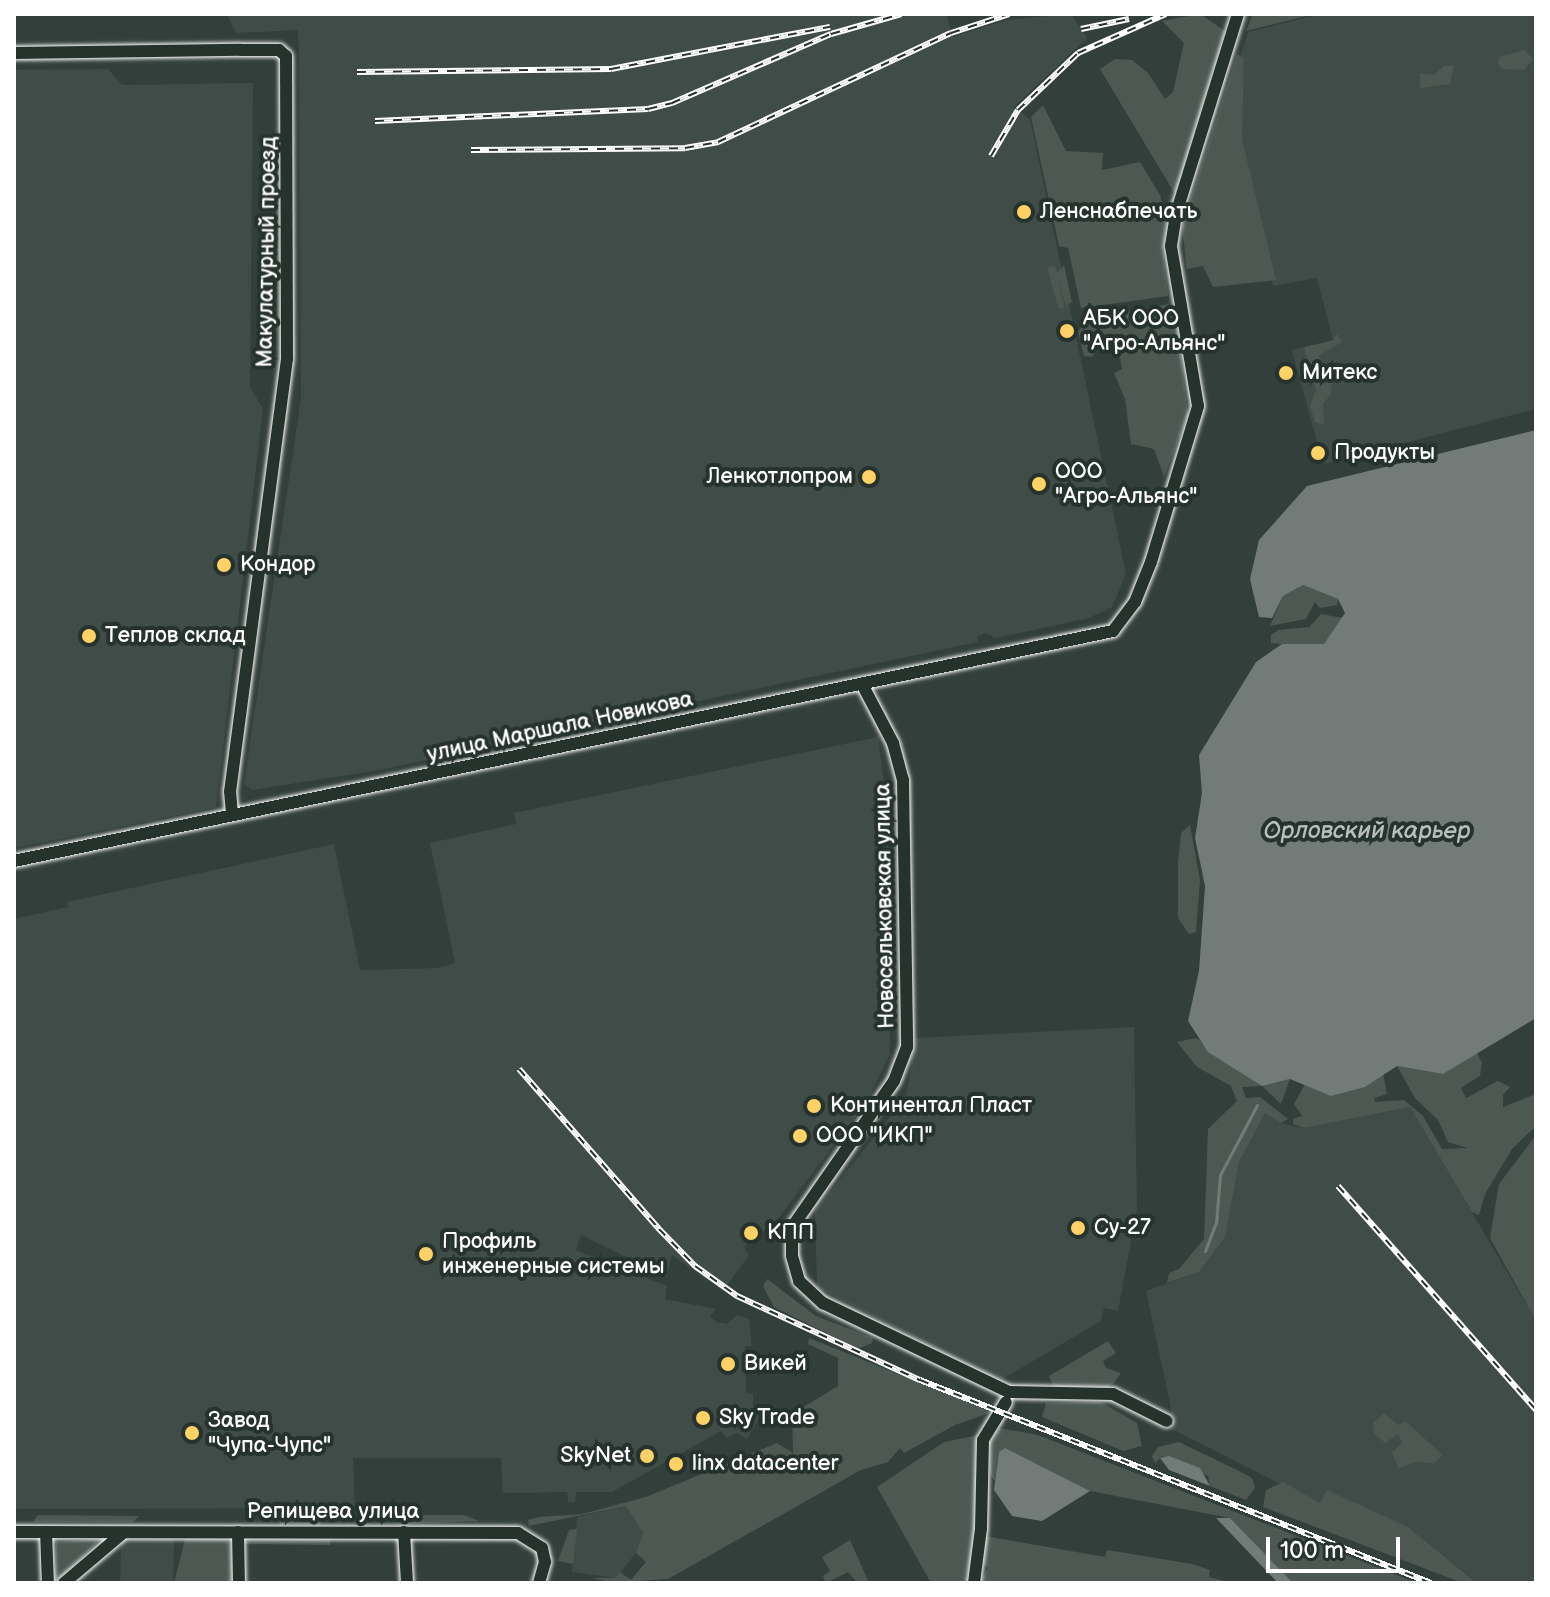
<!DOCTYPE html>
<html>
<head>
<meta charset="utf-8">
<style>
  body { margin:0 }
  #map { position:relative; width:1550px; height:1597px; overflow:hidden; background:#333f3a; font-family:"Balsamiq Sans",sans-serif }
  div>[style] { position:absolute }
  .built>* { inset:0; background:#404c47; transform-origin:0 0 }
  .green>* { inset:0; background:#4d5853 }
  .water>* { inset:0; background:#737b78 }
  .stream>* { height:3px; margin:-1.5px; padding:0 1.5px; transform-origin:1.5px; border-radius:1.5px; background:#737b78 }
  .roads { filter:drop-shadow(0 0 2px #fff) drop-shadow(0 0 2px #fff) }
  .minor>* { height:12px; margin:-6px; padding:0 6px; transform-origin:6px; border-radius:6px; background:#26332d }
  .rail>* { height:6px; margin-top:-3px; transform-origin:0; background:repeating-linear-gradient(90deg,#26332d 0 9px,#fff 0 18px); box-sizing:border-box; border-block:2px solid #fff }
  .dots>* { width:22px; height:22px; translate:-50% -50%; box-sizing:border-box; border:4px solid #26332d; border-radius:50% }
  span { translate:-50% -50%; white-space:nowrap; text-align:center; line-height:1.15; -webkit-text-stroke:8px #26332d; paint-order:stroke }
  .poi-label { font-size:22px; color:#fff }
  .left { translate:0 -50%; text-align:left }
  .right { translate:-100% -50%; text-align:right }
  .street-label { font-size:22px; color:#fff }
  .water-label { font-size:24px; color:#b9bdbc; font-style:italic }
  .frame { position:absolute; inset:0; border:16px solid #fff; pointer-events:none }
  .scale { position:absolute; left:1266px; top:1537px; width:134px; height:36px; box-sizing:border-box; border:4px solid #fff; border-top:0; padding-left:10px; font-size:24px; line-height:28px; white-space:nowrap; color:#fff; -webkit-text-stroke:6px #26332d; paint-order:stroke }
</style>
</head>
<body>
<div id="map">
  <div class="built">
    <i style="clip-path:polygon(227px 14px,946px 14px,953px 37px,1006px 20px,1071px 14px,1087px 38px,1014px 107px,1030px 119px,1126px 574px,1112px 607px,1089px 618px,996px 638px,986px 633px,977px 636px,978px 642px,656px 710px,644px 704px,637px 705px,639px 714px,529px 733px,529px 738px,380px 770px,252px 790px,244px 784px,301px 398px,299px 55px,298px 30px,236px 33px)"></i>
    <i style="clip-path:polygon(1321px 14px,1536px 14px,1536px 409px,1323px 464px,1292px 350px,1333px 340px,1317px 278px,1273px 286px,1238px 138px,1241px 54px,1248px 32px)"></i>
    <i style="clip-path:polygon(108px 69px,122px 85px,253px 83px,250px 387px,263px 409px,216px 807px,14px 848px,14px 70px)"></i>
    <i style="clip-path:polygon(878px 737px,887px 806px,894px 808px,888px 846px,890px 1054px,868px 1100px,777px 1220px,744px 1247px,749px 1255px,723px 1291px,672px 1255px,667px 1277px,581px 1235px,576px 1250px,667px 1286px,665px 1299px,716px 1309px,710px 1317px,716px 1322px,727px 1324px,737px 1315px,749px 1319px,752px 1346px,745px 1346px,746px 1393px,753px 1394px,753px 1406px,763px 1412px,747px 1439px,737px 1433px,726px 1438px,721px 1431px,673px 1458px,679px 1469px,672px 1472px,666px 1462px,612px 1492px,576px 1492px,575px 1502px,568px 1502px,567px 1492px,503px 1493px,501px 1458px,353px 1458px,355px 1508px,14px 1509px,14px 919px,68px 907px,67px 902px,334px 844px,360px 970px,439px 968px,455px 963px,430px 843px,516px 824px,514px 813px)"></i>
    <i style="clip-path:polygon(1134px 1027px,1137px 1209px,1118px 1311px,1104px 1308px,1101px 1321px,999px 1381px,817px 1287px,815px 1211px,906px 1097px,916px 1038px)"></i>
    <i style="clip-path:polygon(1410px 1107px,1536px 1321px,1536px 1583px,1478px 1583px,1408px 1527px,1327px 1491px,1320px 1504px,1164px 1425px,1172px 1413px,1146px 1291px,1199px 1272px,1225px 1237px,1239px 1162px,1265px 1112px,1280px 1123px,1304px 1128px)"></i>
    <i style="clip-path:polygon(626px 1506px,643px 1533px,636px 1553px,616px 1578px,572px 1572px,577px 1517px)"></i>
    <i style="left:121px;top:1538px;width:53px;height:45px;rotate:1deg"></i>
  </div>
  <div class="green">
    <i style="clip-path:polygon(1200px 14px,1225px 31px,1175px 194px,1100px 69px,1115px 59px,1132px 60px,1148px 73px,1165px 99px,1173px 92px,1184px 43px,1162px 21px)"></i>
    <i style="clip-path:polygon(1253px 14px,1315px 14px,1246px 31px)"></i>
    <i style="clip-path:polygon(1525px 50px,1533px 59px,1524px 70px,1503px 69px,1498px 64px,1499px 57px)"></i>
    <i style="clip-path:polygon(1237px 54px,1244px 58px,1242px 139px,1276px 280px,1213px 287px,1203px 266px,1187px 269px,1182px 226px)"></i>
    <i style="clip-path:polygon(1444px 66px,1454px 66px,1450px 84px,1420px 88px,1420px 73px,1434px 75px)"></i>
    <i style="clip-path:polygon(1043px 105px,1066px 151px,1103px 153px,1102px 170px,1140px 162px,1160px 195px,1167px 223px,1163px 249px,1168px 296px,1081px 308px,1068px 248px,1059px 246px,1031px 117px)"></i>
    <i style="clip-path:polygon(1064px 265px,1072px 302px,1066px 306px,1057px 276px,1065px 308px,1059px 309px,1047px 268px,1055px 266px,1057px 273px)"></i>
    <i style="clip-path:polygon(1169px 304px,1178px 332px,1188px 415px,1164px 477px,1154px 449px,1131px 444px,1125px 399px,1114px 373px,1122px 369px,1119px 351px,1104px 342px,1092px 357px,1084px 356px,1078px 331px,1093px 317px)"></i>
    <i style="clip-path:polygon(1337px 334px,1342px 342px,1318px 356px,1333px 375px,1331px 394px,1323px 404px,1324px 425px,1315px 422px,1310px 406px,1316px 390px,1304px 347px,1332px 341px)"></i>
    <i style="clip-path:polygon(1303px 585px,1338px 599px,1337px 605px,1320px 608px,1315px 602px,1306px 619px,1270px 626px,1283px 596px)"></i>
    <i style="clip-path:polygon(1321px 614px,1343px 618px,1324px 644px,1314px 648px,1271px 643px,1271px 635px,1278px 630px,1309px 627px)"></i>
    <i style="clip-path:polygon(1190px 825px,1200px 880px,1196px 932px,1189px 934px,1178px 918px,1178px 863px,1181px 833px)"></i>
    <i style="clip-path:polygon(1196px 1038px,1262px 1086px,1290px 1079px,1281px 1104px,1262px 1086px,1242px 1087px,1246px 1098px,1260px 1097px,1288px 1119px,1280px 1123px,1265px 1113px,1239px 1162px,1225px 1237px,1199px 1272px,1167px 1283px,1169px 1273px,1179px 1269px,1204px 1239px,1208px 1129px,1237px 1101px,1231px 1086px,1197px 1067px,1177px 1042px)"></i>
    <i style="clip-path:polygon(1477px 1053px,1482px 1063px,1480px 1076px,1461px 1088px,1466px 1098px,1498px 1081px,1510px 1087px,1503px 1095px,1503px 1107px,1536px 1094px,1536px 1126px,1512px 1149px,1485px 1194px,1479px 1215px,1472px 1212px,1410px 1107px,1304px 1128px,1293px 1124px,1293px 1119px,1302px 1116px,1294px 1104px,1305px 1084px,1365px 1087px,1383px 1073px,1387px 1094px,1374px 1098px,1375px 1102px,1404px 1100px,1423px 1116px,1442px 1149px,1468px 1148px,1448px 1142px,1438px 1120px,1415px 1098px,1397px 1066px,1443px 1074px)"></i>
    <i style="clip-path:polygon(1536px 1135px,1536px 1321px,1490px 1238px,1499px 1184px)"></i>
    <i style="clip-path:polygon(767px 1279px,816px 1316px,873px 1338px,872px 1343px,858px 1349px,774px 1307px,763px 1286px)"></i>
    <i style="clip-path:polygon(809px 1338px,992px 1412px,955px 1425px,904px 1453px,900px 1448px,888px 1462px,861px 1470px,668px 1579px,614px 1583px,592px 1578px,615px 1578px,620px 1572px,631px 1580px,646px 1562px,636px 1553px,643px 1533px,626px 1506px,529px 1526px,528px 1520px,539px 1517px,582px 1514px,646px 1497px,777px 1443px,793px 1453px,792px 1414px,838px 1386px,838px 1358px,808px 1344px)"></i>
    <i style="clip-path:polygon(1108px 1341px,1116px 1353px,1103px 1361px,1106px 1368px,1121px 1373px,1114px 1383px,1106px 1388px,1054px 1388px,1049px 1376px)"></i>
    <i style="clip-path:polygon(1101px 1402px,1137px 1423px,1142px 1446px,1123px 1451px,1042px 1417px,1046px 1403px)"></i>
    <i style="clip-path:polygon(1384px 1413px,1398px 1425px,1406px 1422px,1443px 1455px,1434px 1463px,1416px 1462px,1399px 1468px,1392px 1453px,1402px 1443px,1398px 1434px,1385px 1443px,1374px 1433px,1373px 1423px)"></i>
    <i style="clip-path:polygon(999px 1428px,1038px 1435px,1417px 1583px,1293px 1583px,1230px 1518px,1090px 1491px,1005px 1448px,999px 1453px,995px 1481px,990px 1475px,990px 1443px)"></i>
    <i style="clip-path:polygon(979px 1435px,977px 1523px,968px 1583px,931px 1583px,877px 1487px,944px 1442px)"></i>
    <i style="clip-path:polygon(1179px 1442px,1239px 1471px,1252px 1478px,1255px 1488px,1246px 1500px,1210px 1486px,1208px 1476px,1162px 1456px,1155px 1463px,1152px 1456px,1158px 1447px)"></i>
    <i style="clip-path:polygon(1283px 1482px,1320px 1503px,1327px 1490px,1408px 1527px,1477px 1583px,1463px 1583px,1263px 1507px,1266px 1490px)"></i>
    <i style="clip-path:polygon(276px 1508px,330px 1508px,320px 1525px,280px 1525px)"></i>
    <i style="clip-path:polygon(38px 1515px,139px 1516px,133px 1522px,33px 1522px)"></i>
    <i style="clip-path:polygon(408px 1515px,464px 1515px,479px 1521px,406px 1524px)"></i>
    <i style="clip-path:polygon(577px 1529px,573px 1564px,558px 1561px,569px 1530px)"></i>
    <i style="clip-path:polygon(985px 1536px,1105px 1557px,1107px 1550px,1192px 1564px,1210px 1570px,1209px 1577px,1233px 1583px,979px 1583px,988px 1568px,982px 1562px)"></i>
    <i style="clip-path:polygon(251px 1537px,330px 1537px,330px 1545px,245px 1544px)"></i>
    <i style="clip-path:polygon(100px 1539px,61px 1579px,55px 1578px,56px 1542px)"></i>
    <i style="clip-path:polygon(185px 1539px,226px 1539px,231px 1544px,233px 1583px,174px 1583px)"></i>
    <i style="clip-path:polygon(850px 1540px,869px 1583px,858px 1583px,848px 1572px,826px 1583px,823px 1576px,830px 1571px,822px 1557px)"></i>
  </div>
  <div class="water">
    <i style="clip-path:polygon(1536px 430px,1536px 1018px,1443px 1074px,1397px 1066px,1365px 1087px,1331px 1096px,1290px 1079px,1262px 1086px,1208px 1052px,1188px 1021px,1199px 971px,1205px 886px,1195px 838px,1202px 793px,1199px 755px,1256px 662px,1282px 644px,1324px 644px,1345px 613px,1338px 599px,1303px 585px,1283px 596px,1272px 618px,1259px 617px,1250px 579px,1259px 540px,1307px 486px)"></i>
    <i style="clip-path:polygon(1005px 1448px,1090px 1491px,1042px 1521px,1012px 1516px,994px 1490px,999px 1452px)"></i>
    <i style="clip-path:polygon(1169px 1456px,1200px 1468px,1210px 1486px,1169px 1470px,1160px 1458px)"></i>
    <i style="clip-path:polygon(1216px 1518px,1230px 1518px,1293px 1583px,1278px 1583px)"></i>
  </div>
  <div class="stream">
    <i style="left:1205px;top:1251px;width:30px;rotate:-69deg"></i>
    <i style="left:1216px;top:1223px;width:48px;rotate:-85.2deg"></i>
    <i style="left:1220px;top:1175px;width:79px;rotate:-62.1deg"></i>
  </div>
  <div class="roads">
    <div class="minor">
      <i style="left:14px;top:53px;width:227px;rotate:-0.8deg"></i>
      <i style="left:241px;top:50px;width:38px"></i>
      <i style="left:279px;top:50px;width:9px;rotate:41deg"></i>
      <i style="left:286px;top:56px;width:303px;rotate:89.8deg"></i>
      <i style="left:287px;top:359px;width:436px;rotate:97.5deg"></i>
      <i style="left:230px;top:791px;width:24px;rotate:85deg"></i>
      <i style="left:862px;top:684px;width:67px;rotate:62.3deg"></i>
      <i style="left:893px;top:743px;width:38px;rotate:75deg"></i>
      <i style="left:903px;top:780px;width:267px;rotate:89.1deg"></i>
      <i style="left:907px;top:1047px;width:36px;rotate:111deg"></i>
      <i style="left:894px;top:1081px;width:178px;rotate:124.9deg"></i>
      <i style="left:792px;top:1227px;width:29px;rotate:90deg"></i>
      <i style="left:792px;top:1256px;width:26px;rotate:74deg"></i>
      <i style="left:799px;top:1281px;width:33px;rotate:43deg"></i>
      <i style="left:823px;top:1303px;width:206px;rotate:25.6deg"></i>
      <i style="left:1009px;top:1392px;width:104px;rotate:1.1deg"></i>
      <i style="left:1113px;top:1394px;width:60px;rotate:26.6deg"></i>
      <i style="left:14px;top:861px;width:1123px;rotate:-11.82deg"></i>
      <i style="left:1113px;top:631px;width:36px;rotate:-53deg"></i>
      <i style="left:1135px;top:602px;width:43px;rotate:-68.2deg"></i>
      <i style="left:1151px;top:562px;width:163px;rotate:-73.2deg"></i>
      <i style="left:1198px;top:406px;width:162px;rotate:-99.6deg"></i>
      <i style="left:1171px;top:246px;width:32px;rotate:-81deg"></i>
      <i style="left:1176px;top:214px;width:209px;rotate:-72.8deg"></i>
      <i style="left:14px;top:1532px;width:504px;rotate:0.11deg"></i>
      <i style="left:518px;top:1533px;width:28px;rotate:32deg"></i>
      <i style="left:542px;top:1548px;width:14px;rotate:78deg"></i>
      <i style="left:545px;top:1562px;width:22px;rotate:106deg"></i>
      <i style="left:46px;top:1532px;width:51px;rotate:87.8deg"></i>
      <i style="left:238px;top:1532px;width:51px;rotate:88.9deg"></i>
      <i style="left:404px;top:1532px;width:51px;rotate:86.6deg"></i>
      <i style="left:64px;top:1583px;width:77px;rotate:-40.3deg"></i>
      <i style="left:974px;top:1583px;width:55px;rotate:-82.7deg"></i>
      <i style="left:981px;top:1528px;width:88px;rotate:-88.7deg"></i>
      <i style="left:983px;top:1440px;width:44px;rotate:-58.8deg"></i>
    </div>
  </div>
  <div class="rail">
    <i style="left:1081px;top:29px;width:49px;rotate:-11.8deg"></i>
    <i style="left:357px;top:72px;width:254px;rotate:-0.7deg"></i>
    <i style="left:611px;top:69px;width:223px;rotate:-10.9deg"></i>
    <i style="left:375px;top:121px;width:273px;rotate:-2.5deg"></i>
    <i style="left:648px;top:109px;width:25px;rotate:-14deg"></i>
    <i style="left:672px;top:103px;width:173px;rotate:-23.5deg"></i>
    <i style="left:831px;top:34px;width:73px;rotate:-15.9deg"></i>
    <i style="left:471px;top:150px;width:214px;rotate:-0.5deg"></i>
    <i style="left:685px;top:148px;width:34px;rotate:-10deg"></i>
    <i style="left:718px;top:142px;width:257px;rotate:-25.1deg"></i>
    <i style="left:951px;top:33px;width:61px;rotate:-18.1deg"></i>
    <i style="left:991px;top:156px;width:53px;rotate:-59.6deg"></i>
    <i style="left:1018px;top:110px;width:83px;rotate:-43.5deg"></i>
    <i style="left:1078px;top:53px;width:96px;rotate:-23.9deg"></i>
    <i style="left:519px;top:1069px;width:213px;rotate:48.8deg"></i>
    <i style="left:659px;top:1229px;width:52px;rotate:45.8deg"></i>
    <i style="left:695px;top:1266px;width:52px;rotate:35.5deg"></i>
    <i style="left:737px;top:1296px;width:201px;rotate:24.7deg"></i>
    <i style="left:920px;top:1380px;width:550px;rotate:21.67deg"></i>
    <i style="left:1338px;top:1186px;width:299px;rotate:48.5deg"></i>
  </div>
  <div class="dots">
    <i style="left:1024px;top:212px;background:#ffd166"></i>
    <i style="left:1067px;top:331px;background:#ffd166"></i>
    <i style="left:1286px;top:373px;background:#ffd166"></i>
    <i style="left:1318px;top:453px;background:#ffd166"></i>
    <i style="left:869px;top:477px;background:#ffd166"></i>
    <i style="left:1039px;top:484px;background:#ffd166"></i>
    <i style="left:224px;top:565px;background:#ffd166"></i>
    <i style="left:89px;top:636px;background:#ffd166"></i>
    <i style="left:814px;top:1106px;background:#ffd166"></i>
    <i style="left:800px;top:1136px;background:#ffd166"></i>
    <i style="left:1078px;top:1228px;background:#ffd166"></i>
    <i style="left:751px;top:1233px;background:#ffd166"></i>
    <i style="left:426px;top:1254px;background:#ffd166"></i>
    <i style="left:728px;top:1364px;background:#ffd166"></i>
    <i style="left:703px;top:1418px;background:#ffd166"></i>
    <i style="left:192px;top:1433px;background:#ffd166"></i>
    <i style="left:647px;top:1456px;background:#ffd166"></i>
    <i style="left:676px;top:1464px;background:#ffd166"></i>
  </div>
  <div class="poi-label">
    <span class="left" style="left:1040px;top:212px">Ленснабпечать</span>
    <span class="left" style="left:1083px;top:331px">АБК ООО<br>"Агро-Альянс"</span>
    <span class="left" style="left:1302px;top:373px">Митекс</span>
    <span class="left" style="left:1334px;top:453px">Продукты</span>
    <span class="left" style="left:1055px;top:484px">ООО<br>"Агро-Альянс"</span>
    <span class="right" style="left:853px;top:477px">Ленкотлопром</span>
    <span class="left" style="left:240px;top:565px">Кондор</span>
    <span class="left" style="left:105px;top:636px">Теплов склад</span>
    <span class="left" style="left:830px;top:1106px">Континентал Пласт</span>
    <span class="left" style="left:816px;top:1136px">ООО "ИКП"</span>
    <span class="left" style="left:1094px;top:1228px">Су-27</span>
    <span class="left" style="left:767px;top:1233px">КПП</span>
    <span class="left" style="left:442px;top:1254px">Профиль<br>инженерные системы</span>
    <span class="left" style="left:744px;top:1364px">Викей</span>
    <span class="left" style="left:719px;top:1418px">Sky Trade</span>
    <span class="left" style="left:208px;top:1433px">Завод<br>"Чупа-Чупс"</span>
    <span class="right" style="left:631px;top:1456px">SkyNet</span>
    <span class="left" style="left:692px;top:1464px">linx datacenter</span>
  </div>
  <div class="street-label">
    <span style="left:267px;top:252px;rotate:-89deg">Макулатурный проезд</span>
    <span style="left:560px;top:727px;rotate:-12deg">улица Маршала Новикова</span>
    <span style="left:885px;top:906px;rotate:-91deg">Новосельковская улица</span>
    <span style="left:333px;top:1512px">Репищева улица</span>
  </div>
  <div class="water-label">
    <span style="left:1367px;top:831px">Орловский карьер</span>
  </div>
  <div class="frame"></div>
  <div class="scale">100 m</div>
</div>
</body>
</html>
